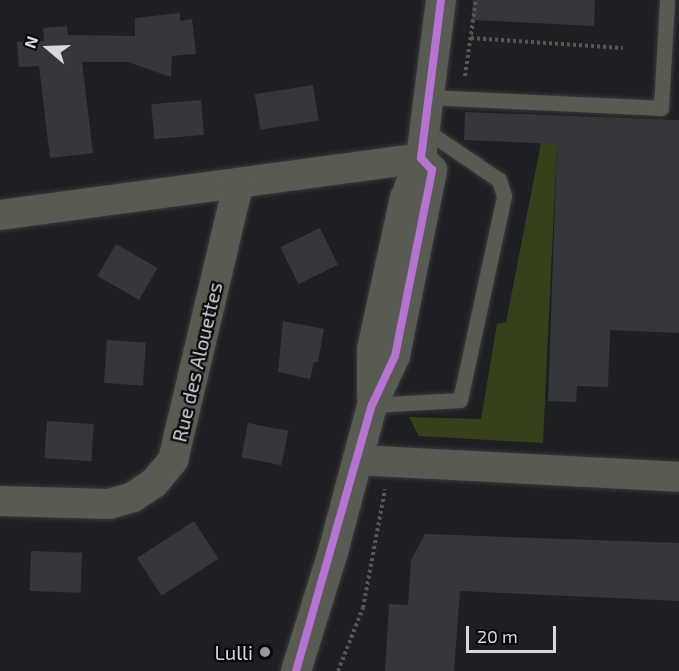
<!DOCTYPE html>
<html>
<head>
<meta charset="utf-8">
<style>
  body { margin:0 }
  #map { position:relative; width:679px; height:671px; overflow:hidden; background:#1e1f23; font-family:"Exo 2",sans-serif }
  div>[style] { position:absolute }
  .green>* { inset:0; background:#34411b }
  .building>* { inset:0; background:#36373a; transform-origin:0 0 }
  .path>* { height:4px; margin-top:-2px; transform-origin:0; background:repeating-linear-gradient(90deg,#555753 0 3px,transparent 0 6px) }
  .roads { filter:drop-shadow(0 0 2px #393a3c) drop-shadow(0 0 2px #393a3c) }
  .service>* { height:15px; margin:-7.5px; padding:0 7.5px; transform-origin:7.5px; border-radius:7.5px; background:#575b52 }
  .minor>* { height:30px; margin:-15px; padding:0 15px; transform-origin:15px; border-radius:15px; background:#575b52 }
  .bus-1>* { height:8px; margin:-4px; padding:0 4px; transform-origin:4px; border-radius:4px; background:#b673d3 }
  .dots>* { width:16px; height:16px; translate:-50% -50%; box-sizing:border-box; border:3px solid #08080b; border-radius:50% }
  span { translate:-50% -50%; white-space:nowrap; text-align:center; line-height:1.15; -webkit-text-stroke:4.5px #08080b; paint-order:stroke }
  .street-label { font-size:20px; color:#d7d7dc }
  .poi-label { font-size:20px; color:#d7d7dc }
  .right { translate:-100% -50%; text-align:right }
  .north { position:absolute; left:18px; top:18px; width:60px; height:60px; -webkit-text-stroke:4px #08080b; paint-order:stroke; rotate:289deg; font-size:16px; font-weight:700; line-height:24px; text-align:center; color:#d7d7dc }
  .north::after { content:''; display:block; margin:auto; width:21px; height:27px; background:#d7d7dc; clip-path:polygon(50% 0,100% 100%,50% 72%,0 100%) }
  .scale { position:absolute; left:466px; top:626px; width:90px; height:27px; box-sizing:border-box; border:3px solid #d7d7dc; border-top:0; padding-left:8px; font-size:18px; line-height:21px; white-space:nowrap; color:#d7d7dc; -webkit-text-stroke:4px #08080b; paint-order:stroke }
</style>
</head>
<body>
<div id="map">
  <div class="green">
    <i style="clip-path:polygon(541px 143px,557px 144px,543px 443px,419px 436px,409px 417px,481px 419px,497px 324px,506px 322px)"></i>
  </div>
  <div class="building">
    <i style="clip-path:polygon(473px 0,595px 0,594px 26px,472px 20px)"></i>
    <i style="clip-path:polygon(180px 13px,180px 21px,192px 19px,196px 54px,172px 56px,171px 77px,128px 62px,82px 62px,93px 153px,50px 158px,39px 66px,19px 67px,17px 42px,44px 41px,43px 28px,67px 26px,68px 35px,135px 36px,135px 18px)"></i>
    <i style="left:313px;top:85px;width:36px;height:59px;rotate:81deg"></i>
    <i style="left:201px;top:100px;width:35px;height:50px;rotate:85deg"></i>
    <i style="clip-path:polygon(465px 112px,679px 120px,679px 333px,610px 330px,608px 387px,577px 386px,576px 402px,548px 401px,557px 144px,464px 140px)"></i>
    <i style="left:320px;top:228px;width:41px;height:44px;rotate:64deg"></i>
    <i style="left:116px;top:244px;width:48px;height:37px;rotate:30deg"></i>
    <i style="clip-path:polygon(283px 321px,324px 329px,318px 362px,314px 362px,310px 379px,278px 372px)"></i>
    <i style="left:107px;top:340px;width:39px;height:43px;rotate:4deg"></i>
    <i style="left:47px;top:421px;width:47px;height:37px;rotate:4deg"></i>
    <i style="left:248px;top:423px;width:41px;height:35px;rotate:11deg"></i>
    <i style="left:194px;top:521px;width:45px;height:68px;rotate:57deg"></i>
    <i style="clip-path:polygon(425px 534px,679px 543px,679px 601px,460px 591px,454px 671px,385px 671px,389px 604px,408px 605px,411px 560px)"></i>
    <i style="left:31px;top:551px;width:51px;height:40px;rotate:2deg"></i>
  </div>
  <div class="path">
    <i style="left:471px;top:38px;width:152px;rotate:3.8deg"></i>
    <i style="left:465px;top:76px;width:77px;rotate:-81.8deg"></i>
    <i style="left:338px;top:671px;width:68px;rotate:-68.4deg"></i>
    <i style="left:363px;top:608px;width:121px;rotate:-79.5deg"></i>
  </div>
  <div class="roads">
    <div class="service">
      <i style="left:429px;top:97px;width:232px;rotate:2.7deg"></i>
      <i style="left:661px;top:108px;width:108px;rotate:-86.8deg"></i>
      <i style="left:372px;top:405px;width:88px;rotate:-3.3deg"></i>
      <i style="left:460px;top:400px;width:209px;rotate:-77.8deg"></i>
      <i style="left:504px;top:196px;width:17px;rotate:-107deg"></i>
      <i style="left:499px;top:180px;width:91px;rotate:-145.8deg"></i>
    </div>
    <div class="minor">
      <i style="left:0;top:215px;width:425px;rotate:-7.7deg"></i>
      <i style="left:372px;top:397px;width:48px;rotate:-90deg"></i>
      <i style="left:372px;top:349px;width:155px;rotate:-77.7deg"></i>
      <i style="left:405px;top:198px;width:43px;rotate:-68.2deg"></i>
      <i style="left:421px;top:158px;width:159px;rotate:-82.8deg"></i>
      <i style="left:358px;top:460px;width:321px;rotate:3deg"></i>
      <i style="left:0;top:501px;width:109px;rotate:1.6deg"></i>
      <i style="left:109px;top:504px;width:25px;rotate:-16deg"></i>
      <i style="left:133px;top:497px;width:25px;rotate:-34deg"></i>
      <i style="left:154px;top:483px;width:30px;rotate:-50deg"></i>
      <i style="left:173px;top:460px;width:284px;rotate:-76.7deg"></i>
      <i style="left:296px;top:671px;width:125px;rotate:-72.7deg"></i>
      <i style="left:333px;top:552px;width:152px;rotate:-75.1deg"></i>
      <i style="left:372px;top:405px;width:54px;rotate:-64.9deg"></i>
      <i style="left:395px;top:356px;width:190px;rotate:-78.7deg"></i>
      <i style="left:432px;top:170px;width:16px;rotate:-133deg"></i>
    </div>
  </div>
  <div class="bus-1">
    <i style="left:296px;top:671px;width:277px;rotate:-74.1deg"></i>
    <i style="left:372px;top:405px;width:54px;rotate:-64.9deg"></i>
    <i style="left:395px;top:356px;width:190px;rotate:-78.7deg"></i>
    <i style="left:432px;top:170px;width:16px;rotate:-133deg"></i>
    <i style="left:421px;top:158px;width:159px;rotate:-82.8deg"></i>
  </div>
  <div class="dots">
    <i style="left:265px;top:652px;background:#96979b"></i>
  </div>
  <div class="street-label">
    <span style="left:197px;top:362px;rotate:-77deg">Rue des Alouettes</span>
  </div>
  <div class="poi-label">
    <span class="right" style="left:253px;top:652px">Lulli</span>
  </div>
  <div class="north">N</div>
  <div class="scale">20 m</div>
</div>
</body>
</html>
